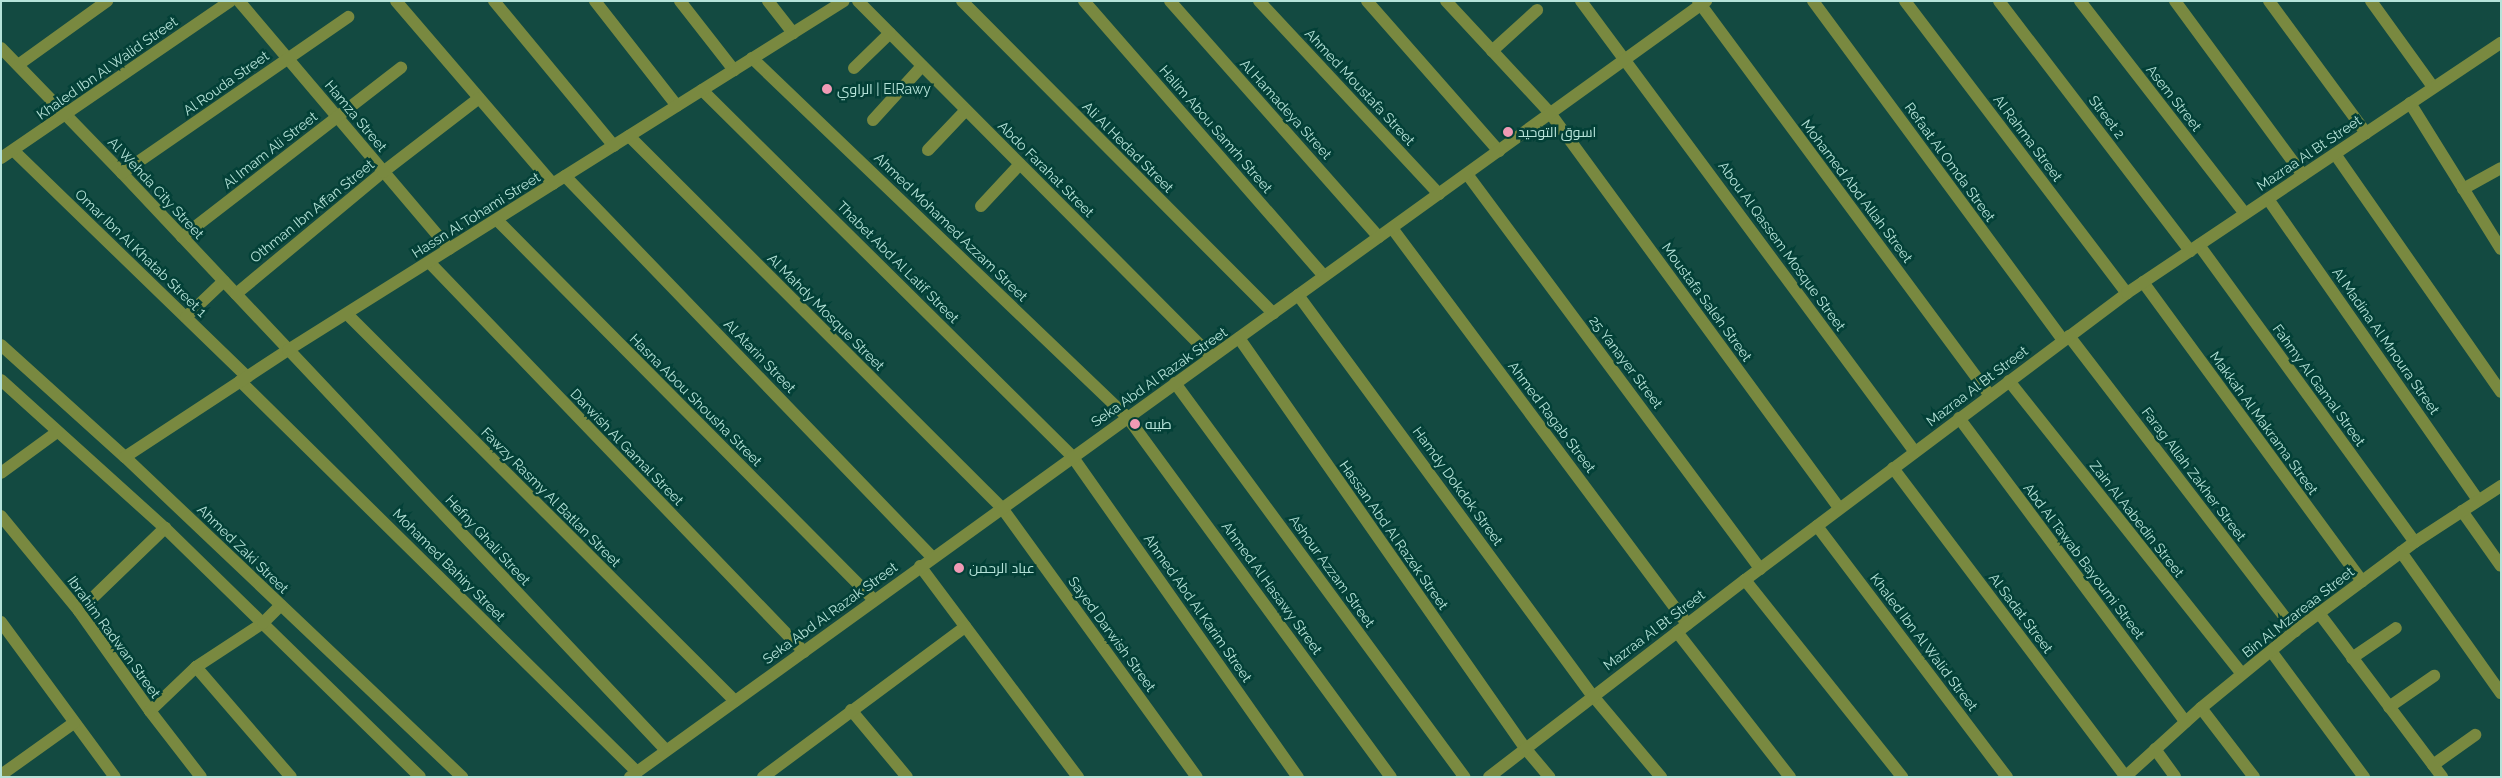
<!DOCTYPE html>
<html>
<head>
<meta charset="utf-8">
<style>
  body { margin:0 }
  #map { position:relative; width:2502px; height:778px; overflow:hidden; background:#134a41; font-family:Raleway,Cairo,sans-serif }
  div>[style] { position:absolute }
  .minor>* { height:12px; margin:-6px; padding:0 6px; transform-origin:6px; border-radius:6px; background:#798940 }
  .dots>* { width:14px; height:14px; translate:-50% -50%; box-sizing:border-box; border:2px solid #034037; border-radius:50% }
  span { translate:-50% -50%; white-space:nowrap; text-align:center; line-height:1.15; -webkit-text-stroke:5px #034037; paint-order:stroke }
  .street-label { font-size:14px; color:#b6e3d9 }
  .poi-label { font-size:14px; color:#b6e3d9 }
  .left { translate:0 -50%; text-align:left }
  .frame { position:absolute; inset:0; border:2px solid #b6e3d9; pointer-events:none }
</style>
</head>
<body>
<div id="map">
  <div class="minor">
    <i style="left:239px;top:1px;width:325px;rotate:49.7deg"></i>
    <i style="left:396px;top:1px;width:241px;rotate:49.4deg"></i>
    <i style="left:494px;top:1px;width:188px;rotate:50.4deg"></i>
    <i style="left:595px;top:1px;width:133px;rotate:52deg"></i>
    <i style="left:680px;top:1px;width:88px;rotate:52deg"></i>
    <i style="left:768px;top:1px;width:41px;rotate:52deg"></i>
    <i style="left:858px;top:1px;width:502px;rotate:45.16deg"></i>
    <i style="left:962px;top:1px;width:441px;rotate:45.1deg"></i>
    <i style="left:1084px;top:1px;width:365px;rotate:48.9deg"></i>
    <i style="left:1170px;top:1px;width:315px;rotate:48.5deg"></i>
    <i style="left:1259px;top:1px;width:264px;rotate:47deg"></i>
    <i style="left:1367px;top:1px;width:200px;rotate:48.7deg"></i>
    <i style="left:1446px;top:1px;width:153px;rotate:47.1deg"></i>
    <i style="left:1550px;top:113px;width:489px;rotate:53.8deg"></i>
    <i style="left:1581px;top:1px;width:561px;rotate:53.48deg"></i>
    <i style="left:1698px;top:1px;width:490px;rotate:53.5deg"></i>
    <i style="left:1813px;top:1px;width:421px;rotate:53.6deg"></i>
    <i style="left:1905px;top:1px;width:367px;rotate:52.8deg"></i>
    <i style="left:1999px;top:1px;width:315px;rotate:52.6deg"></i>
    <i style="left:2080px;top:1px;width:269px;rotate:52.2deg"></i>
    <i style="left:2175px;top:1px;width:216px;rotate:53.7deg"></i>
    <i style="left:2269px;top:1px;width:164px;rotate:53.7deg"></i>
    <i style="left:2371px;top:1px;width:106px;rotate:54.2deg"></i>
    <i style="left:1px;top:48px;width:174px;rotate:45.9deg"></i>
    <i style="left:122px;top:173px;width:793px;rotate:46.69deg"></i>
    <i style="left:1492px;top:51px;width:61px;rotate:-42.3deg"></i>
    <i style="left:752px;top:58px;width:521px;rotate:43.75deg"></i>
    <i style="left:1128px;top:418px;width:445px;rotate:53.8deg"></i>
    <i style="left:18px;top:65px;width:110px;rotate:-35.7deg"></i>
    <i style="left:854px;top:68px;width:50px;rotate:-44.2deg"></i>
    <i style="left:702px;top:90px;width:520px;rotate:44.69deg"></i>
    <i style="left:1072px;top:456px;width:393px;rotate:54.9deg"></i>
    <i style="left:2410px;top:103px;width:172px;rotate:58.1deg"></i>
    <i style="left:873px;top:120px;width:73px;rotate:-47.8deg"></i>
    <i style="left:629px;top:136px;width:527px;rotate:44.92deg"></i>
    <i style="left:1002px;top:508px;width:332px;rotate:54.1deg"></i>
    <i style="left:928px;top:150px;width:55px;rotate:-46.5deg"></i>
    <i style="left:14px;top:151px;width:325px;rotate:44.1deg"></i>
    <i style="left:2335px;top:154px;width:290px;rotate:55.1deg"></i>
    <i style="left:1px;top:158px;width:278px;rotate:-34.4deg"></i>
    <i style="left:122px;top:173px;width:275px;rotate:-34.6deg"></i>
    <i style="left:1467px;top:174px;width:492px;rotate:53.4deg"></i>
    <i style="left:565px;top:176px;width:529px;rotate:46.07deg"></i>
    <i style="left:2463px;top:189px;width:43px;rotate:-28.9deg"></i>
    <i style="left:2268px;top:199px;width:367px;rotate:55.1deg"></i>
    <i style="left:981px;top:206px;width:57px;rotate:-47.1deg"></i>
    <i style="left:497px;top:220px;width:535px;rotate:45.23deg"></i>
    <i style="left:1392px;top:228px;width:494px;rotate:53.3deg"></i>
    <i style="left:182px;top:237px;width:277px;rotate:-37.7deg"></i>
    <i style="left:2199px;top:245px;width:367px;rotate:54deg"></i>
    <i style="left:429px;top:262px;width:541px;rotate:46.12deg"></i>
    <i style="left:2143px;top:282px;width:371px;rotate:53.8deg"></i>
    <i style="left:236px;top:294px;width:191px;rotate:-39.7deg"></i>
    <i style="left:383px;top:172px;width:121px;rotate:-37.6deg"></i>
    <i style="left:1298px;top:295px;width:498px;rotate:53.7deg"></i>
    <i style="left:1593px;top:696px;width:106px;rotate:50deg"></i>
    <i style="left:347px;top:314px;width:548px;rotate:44.93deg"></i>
    <i style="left:186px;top:317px;width:52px;rotate:-43.5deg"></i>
    <i style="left:2069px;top:336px;width:372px;rotate:52.5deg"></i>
    <i style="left:1239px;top:338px;width:500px;rotate:55.1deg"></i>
    <i style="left:1525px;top:748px;width:38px;rotate:50deg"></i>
    <i style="left:1px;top:345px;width:167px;rotate:42.1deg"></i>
    <i style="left:125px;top:457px;width:465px;rotate:43.5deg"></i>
    <i style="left:1px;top:380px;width:221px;rotate:42.1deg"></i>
    <i style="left:165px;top:528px;width:356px;rotate:44.3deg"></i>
    <i style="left:240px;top:381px;width:557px;rotate:44.56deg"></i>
    <i style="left:2009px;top:381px;width:374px;rotate:51.5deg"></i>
    <i style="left:1175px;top:383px;width:489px;rotate:53.7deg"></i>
    <i style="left:1959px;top:418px;width:379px;rotate:53.3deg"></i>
    <i style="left:125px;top:457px;width:195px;rotate:-33.3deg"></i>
    <i style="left:288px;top:350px;width:656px;rotate:-32.12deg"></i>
    <i style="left:1893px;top:468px;width:387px;rotate:53deg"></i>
    <i style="left:1px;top:473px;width:69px;rotate:-36.2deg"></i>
    <i style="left:2462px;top:511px;width:67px;rotate:54.7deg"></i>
    <i style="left:1px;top:516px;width:123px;rotate:50.6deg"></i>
    <i style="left:79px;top:611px;width:123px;rotate:54.6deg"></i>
    <i style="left:150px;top:711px;width:83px;rotate:52.3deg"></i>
    <i style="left:1817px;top:526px;width:315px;rotate:52.9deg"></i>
    <i style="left:2401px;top:552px;width:173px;rotate:54.7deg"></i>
    <i style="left:920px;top:566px;width:264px;rotate:53.2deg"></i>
    <i style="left:1745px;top:580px;width:252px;rotate:51.4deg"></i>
    <i style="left:79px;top:611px;width:120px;rotate:-44deg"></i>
    <i style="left:2319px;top:613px;width:205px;rotate:53.1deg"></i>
    <i style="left:1px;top:622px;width:192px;rotate:53.7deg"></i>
    <i style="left:1677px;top:632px;width:184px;rotate:52.1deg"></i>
    <i style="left:2271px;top:651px;width:157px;rotate:53.6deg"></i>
    <i style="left:2352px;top:658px;width:53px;rotate:-34.3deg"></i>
    <i style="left:196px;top:667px;width:145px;rotate:49.2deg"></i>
    <i style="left:2389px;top:707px;width:55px;rotate:-34.6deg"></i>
    <i style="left:2201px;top:708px;width:87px;rotate:52.5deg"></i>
    <i style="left:851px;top:710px;width:87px;rotate:50.1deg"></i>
    <i style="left:150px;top:711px;width:64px;rotate:-43.7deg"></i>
    <i style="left:196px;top:667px;width:80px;rotate:-33.3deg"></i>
    <i style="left:263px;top:623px;width:25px;rotate:-45deg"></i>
    <i style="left:2155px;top:749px;width:34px;rotate:54deg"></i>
    <i style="left:2433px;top:765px;width:52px;rotate:-35.5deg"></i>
    <i style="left:1px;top:775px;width:90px;rotate:-35.5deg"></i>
    <i style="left:630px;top:777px;width:1327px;rotate:-35.8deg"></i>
    <i style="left:763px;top:777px;width:252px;rotate:-36.6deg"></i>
    <i style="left:1489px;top:777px;width:323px;rotate:-37.6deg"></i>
    <i style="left:1745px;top:580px;width:478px;rotate:-36.9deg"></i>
    <i style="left:2127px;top:293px;width:450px;rotate:-33.8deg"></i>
    <i style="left:2125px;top:777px;width:103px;rotate:-42.2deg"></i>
    <i style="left:2201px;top:708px;width:122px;rotate:-39.3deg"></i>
    <i style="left:2295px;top:631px;width:149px;rotate:-36.6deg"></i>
    <i style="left:2415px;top:542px;width:103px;rotate:-33.1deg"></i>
  </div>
  <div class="dots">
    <i style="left:827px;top:89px;background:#f09ab5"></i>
    <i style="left:1508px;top:132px;background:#f09ab5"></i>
    <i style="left:1135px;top:424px;background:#f09ab5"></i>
    <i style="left:959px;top:568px;background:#f09ab5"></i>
  </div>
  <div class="street-label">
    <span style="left:107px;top:68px;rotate:-35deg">Khaled Ibn Al Walid Street</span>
    <span style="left:226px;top:83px;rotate:-35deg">Al Rouda Street</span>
    <span style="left:1360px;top:87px;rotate:47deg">Ahmed Moustafa Street</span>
    <span style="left:2174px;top:98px;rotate:52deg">Asem Street</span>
    <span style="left:1286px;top:109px;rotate:48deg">Al Hamadeya Street</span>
    <span style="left:356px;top:116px;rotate:50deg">Hamza Street</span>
    <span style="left:2107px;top:117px;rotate:53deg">Street 2</span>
    <span style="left:1216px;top:129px;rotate:49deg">Halim Abou Samrh Street</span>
    <span style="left:2028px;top:138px;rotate:53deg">Al Rahma Street</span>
    <span style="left:1128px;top:147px;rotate:45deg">Ali Al Hedad Street</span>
    <span style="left:270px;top:150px;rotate:-38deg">Al Imam Ali Street</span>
    <span style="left:2309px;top:153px;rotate:-34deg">Mazraa Al Bt Street</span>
    <span style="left:1950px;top:162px;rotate:54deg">Refaat Al Omda Street</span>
    <span style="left:1046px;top:169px;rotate:45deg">Abdo Farahat Street</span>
    <span style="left:156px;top:188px;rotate:47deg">Al Wehda City Street</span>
    <span style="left:1857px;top:191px;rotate:53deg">Mohamed Abd Allah Street</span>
    <span style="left:312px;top:211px;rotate:-39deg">Othman Ibn Affan Street</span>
    <span style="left:476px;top:215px;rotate:-32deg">Hassn Al Tohami Street</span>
    <span style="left:951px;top:227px;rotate:44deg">Ahmed Mohamed Azzam Street</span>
    <span style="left:1782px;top:246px;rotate:54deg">Abou Al Qassem Mosque Street</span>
    <span style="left:141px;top:253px;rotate:44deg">Omar Ibn Al Khatab Street 1</span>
    <span style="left:898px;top:262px;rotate:45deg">Thabet Abd Al Latif Street</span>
    <span style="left:1707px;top:302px;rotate:54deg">Moustafa Saleh Street</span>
    <span style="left:826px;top:312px;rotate:45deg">Al Mahdy Mosque Street</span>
    <span style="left:2386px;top:341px;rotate:55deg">Al Madina Al Mnoura Street</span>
    <span style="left:760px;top:356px;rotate:46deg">Al Atarin Street</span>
    <span style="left:1626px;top:362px;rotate:53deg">25 Yanayer Street</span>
    <span style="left:1159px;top:377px;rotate:-35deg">Seka Abd Al Razak Street</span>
    <span style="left:2319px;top:385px;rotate:54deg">Fahmy Al Gamal Street</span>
    <span style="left:1977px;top:386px;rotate:-37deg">Mazraa Al Bt Street</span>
    <span style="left:696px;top:400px;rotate:45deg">Hasna Abou Shousha Street</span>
    <span style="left:1552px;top:417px;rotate:53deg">Ahmed Ragab Street</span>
    <span style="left:2264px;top:423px;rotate:54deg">Makkah Al Makrama Street</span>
    <span style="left:627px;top:447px;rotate:46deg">Darwish Al Gamal Street</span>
    <span style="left:2194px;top:474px;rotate:53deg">Farag Allah Zakher Street</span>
    <span style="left:1458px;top:486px;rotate:54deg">Hamdy Dokdok Street</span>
    <span style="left:551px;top:497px;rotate:45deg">Fawzy Rasmy Al Batlan Street</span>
    <span style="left:2137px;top:519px;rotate:52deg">Zain Al Aabedin Street</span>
    <span style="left:1394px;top:535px;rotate:55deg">Hassan Abd Al Razek Street</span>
    <span style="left:488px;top:540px;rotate:47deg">Hefny Ghali Street</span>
    <span style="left:243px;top:549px;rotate:44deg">Ahmed Zaki Street</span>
    <span style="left:2084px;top:561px;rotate:53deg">Abd Al Tawab Bayoumi Street</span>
    <span style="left:449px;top:565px;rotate:45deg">Mohamed Bahiry Street</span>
    <span style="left:1332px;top:571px;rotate:54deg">Ashour Azzam Street</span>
    <span style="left:1272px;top:588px;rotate:54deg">Ahmed Al Hasawy Street</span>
    <span style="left:1198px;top:608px;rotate:55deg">Ahmed Abd Al Karim Street</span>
    <span style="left:2298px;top:612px;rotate:-38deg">Bin Al Mzareaa Street</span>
    <span style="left:830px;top:613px;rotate:-36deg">Seka Abd Al Razak Street</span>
    <span style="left:2021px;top:613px;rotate:53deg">Al Sadat Street</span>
    <span style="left:1654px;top:630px;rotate:-37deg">Mazraa Al Bt Street</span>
    <span style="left:1112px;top:634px;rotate:54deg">Sayed Darwish Street</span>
    <span style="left:114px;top:637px;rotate:54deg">Ibrahim Radwan Street</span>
    <span style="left:1924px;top:642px;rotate:53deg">Khaled Ibn Al Walid Street</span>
  </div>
  <div class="poi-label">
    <span class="left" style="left:837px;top:89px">الراوي | ElRawy</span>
    <span class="left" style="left:1518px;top:132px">اسوق التوحيد</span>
    <span class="left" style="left:1145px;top:424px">طيبه</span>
    <span class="left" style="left:969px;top:568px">عباد الرحمن</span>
  </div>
  <div class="frame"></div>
</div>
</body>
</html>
